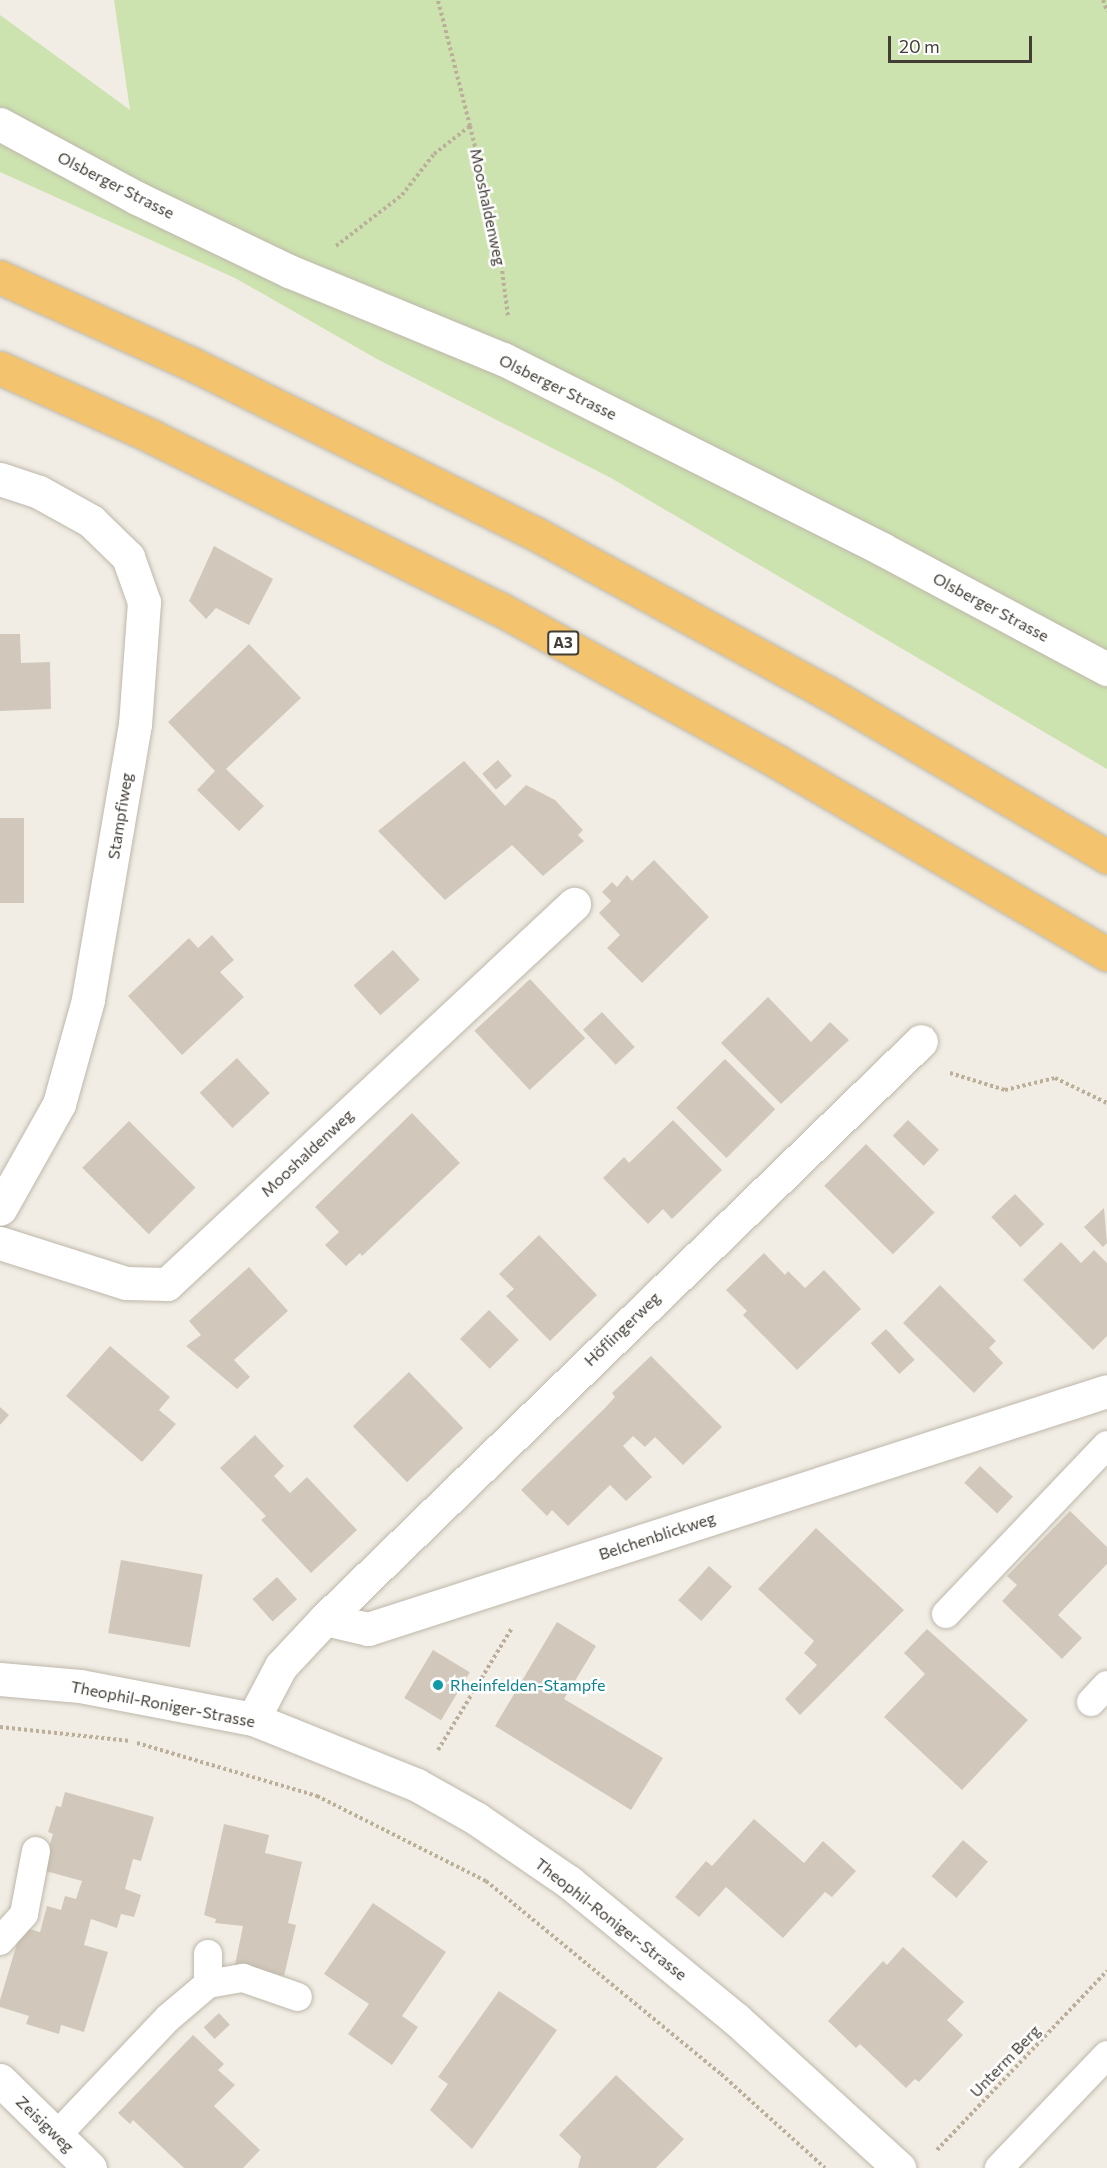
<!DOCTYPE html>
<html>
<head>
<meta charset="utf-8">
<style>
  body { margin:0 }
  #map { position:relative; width:1107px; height:2168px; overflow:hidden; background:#f1ede4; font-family:Commissioner,sans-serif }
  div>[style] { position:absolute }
  .green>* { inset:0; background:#cce2af }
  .building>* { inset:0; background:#d1c8bb; transform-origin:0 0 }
  .path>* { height:4px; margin-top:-2px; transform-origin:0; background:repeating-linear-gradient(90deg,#bcaf9a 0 3px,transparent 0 6px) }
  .roads { filter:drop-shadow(0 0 2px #beb7ab) drop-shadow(0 0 2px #beb7ab) }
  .lane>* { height:28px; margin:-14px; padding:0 14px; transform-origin:14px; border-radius:14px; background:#fff }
  .street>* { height:33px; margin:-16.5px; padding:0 16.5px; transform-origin:16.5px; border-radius:16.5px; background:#fff }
  .highway>* { height:33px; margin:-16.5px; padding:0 16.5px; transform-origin:16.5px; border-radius:16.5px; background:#f3c46d }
  .dots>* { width:16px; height:16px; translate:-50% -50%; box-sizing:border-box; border:3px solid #fff; border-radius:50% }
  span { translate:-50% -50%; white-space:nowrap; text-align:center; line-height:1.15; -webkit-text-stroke:5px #fff; paint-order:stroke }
  .shield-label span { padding:2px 4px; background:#fff; border:2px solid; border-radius:4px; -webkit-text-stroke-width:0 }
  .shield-label { font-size:15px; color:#423d35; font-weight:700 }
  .street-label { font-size:16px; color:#423d35 }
  .culture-label { font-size:16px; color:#0d838f }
  .left { translate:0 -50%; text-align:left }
  .scale { position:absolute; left:888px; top:36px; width:144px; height:27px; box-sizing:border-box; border:3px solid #423d35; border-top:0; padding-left:8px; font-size:18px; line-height:21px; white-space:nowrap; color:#423d35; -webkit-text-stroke:4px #fff; paint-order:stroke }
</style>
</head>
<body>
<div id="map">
  <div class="green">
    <i style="clip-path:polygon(114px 0,1107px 0,1107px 769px,611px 478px,377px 359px,235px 278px,0 172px,0 15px,130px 110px)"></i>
  </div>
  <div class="building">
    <i style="clip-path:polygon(214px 546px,273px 579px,249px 625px,216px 608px,206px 619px,189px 601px)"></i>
    <i style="clip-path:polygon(0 634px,20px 634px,21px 663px,50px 662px,51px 709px,0 711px)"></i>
    <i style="clip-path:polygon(249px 644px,301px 698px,226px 769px,264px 806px,239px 831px,197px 790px,215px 771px,168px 722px)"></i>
    <i style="left:498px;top:760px;width:21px;height:21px;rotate:49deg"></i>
    <i style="clip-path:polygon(464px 761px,505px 806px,526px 785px,555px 800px,583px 830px,578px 835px,584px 841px,543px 876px,512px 845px,445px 900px,378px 831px)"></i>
    <i style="left:0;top:818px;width:24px;height:85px"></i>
    <i style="clip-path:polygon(654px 860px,709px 917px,642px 983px,607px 948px,620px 935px,599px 913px,611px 901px,602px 892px,612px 882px,617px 887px,627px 875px,632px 881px)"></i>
    <i style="clip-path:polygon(212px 935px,234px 960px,220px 972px,244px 997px,182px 1055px,128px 996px,189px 938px,198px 948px)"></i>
    <i style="left:393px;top:950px;width:40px;height:53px;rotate:48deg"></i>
    <i style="left:530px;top:979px;width:81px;height:76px;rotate:47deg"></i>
    <i style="clip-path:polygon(768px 997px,811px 1042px,830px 1022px,849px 1040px,781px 1104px,721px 1043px)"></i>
    <i style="left:602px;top:1012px;width:48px;height:26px;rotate:47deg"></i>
    <i style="left:237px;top:1058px;width:48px;height:51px;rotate:47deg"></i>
    <i style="left:725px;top:1059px;width:71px;height:69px;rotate:45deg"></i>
    <i style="clip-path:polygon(412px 1113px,460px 1163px,362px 1256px,360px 1253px,346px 1266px,325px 1245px,339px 1232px,315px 1207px)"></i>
    <i style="clip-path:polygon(673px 1120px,722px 1170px,672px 1219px,663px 1209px,648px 1224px,603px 1178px,624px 1157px,629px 1163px)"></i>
    <i style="left:908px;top:1120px;width:43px;height:22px;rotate:44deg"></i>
    <i style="left:129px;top:1121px;width:94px;height:66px;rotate:45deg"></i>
    <i style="left:866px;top:1144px;width:97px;height:59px;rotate:45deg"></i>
    <i style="left:1015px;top:1194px;width:42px;height:33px;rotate:46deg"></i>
    <i style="clip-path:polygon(1104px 1208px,1107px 1243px,1103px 1247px,1084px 1227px)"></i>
    <i style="clip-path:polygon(539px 1235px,597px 1295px,550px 1341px,506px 1296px,514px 1289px,499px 1274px)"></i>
    <i style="clip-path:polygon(1061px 1242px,1081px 1263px,1094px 1250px,1107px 1263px,1107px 1336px,1093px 1350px,1023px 1280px)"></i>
    <i style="clip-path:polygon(764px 1253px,785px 1275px,788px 1271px,805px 1288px,824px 1270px,861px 1309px,797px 1370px,743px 1315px,747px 1311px,726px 1290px)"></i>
    <i style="clip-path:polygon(249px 1267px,288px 1311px,234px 1360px,250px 1377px,237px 1389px,186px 1346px,201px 1335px,189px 1321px)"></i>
    <i style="clip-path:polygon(940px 1285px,996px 1341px,989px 1348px,1003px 1363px,974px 1393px,903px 1323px)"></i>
    <i style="left:489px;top:1310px;width:42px;height:41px;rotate:45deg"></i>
    <i style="left:886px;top:1329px;width:42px;height:21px;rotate:47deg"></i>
    <i style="clip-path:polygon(110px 1346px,170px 1397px,159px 1410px,176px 1424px,142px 1462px,66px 1396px)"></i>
    <i style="clip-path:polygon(651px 1356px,722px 1427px,683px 1465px,655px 1437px,645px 1447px,633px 1436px,623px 1446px,652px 1477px,626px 1501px,610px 1485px,568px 1526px,552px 1510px,547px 1516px,521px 1490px,605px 1408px,615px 1397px,612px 1393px)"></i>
    <i style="left:409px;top:1372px;width:78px;height:78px;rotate:46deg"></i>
    <i style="clip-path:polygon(0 1407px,9px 1415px,0 1425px)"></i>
    <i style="clip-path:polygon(255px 1435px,284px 1466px,274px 1476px,290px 1493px,307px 1477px,357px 1530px,311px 1573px,261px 1520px,266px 1516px,220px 1468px)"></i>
    <i style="left:980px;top:1466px;width:45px;height:23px;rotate:43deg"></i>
    <i style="clip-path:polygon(1070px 1511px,1107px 1547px,1107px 1564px,1058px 1615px,1082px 1638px,1062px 1659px,1002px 1601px,1017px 1585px,1007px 1576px)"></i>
    <i style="clip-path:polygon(816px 1528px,904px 1610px,800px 1715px,785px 1699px,817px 1665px,804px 1653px,814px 1641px,758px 1589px)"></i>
    <i style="left:121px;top:1560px;width:83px;height:74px;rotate:10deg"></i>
    <i style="left:709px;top:1566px;width:31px;height:46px;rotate:42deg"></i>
    <i style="left:277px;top:1577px;width:30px;height:33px;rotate:48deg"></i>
    <i style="clip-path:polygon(557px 1622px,596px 1646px,564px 1699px,663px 1758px,631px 1810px,495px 1726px)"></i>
    <i style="clip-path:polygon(927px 1629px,1028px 1720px,962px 1790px,884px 1717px,925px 1674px,904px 1653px)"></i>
    <i style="left:433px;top:1650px;width:43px;height:56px;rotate:31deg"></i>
    <i style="clip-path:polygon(65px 1792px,154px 1817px,141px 1861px,133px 1859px,125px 1889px,141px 1895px,134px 1917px,121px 1914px,117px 1928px,91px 1919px,84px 1945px,108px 1952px,84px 2032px,61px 2025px,59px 2034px,26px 2024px,29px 2016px,0 2007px,0 2000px,22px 1927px,40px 1932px,47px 1906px,61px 1910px,65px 1896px,76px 1899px,82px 1881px,42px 1870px,53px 1834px,48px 1832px,56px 1806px,61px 1807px)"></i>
    <i style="clip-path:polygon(754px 1819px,804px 1863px,823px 1841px,856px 1871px,832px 1897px,825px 1892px,783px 1938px,726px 1887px,699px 1917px,675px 1897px,706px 1861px,712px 1866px)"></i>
    <i style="clip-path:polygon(224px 1824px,269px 1835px,265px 1853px,302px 1862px,288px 1923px,296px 1925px,284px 1976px,235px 1965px,243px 1926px,215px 1923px,216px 1919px,204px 1915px)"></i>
    <i style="left:963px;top:1840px;width:33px;height:48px;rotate:41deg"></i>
    <i style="clip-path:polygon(373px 1903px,446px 1952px,402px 2016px,418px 2027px,392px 2065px,348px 2034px,369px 2004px,324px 1974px)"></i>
    <i style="clip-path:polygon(903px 1947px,964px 2002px,947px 2020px,963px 2035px,919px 2082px,915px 2079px,906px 2088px,860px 2044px,856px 2048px,828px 2021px,883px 1961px,887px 1965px)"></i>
    <i style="clip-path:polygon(499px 1991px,557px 2030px,472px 2149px,430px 2110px,448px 2084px,438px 2077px)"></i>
    <i style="left:219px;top:2013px;width:16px;height:21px;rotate:47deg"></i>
    <i style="clip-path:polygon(193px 2035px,224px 2064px,218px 2070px,235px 2085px,214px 2106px,260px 2150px,243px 2168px,184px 2168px,133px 2120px,130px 2124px,118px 2113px)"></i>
    <i style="clip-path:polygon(616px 2075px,684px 2139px,656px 2168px,578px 2168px,581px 2156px,559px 2135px)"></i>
  </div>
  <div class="path">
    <i style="left:1103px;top:0;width:12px;rotate:70deg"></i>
    <i style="left:470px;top:126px;width:124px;rotate:76.5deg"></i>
    <i style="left:499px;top:247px;width:70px;rotate:82.6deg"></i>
    <i style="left:336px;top:246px;width:83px;rotate:-37.7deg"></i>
    <i style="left:402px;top:195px;width:52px;rotate:-52deg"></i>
    <i style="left:434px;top:154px;width:46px;rotate:-37.9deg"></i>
    <i style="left:470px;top:126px;width:130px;rotate:-104.3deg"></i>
    <i style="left:950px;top:1073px;width:58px;rotate:17.2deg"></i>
    <i style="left:1005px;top:1090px;width:51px;rotate:-13.5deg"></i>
    <i style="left:1055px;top:1078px;width:58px;rotate:25.7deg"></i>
    <i style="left:0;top:1727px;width:131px;rotate:6.1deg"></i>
    <i style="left:137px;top:1743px;width:188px;rotate:16.4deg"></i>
    <i style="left:317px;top:1796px;width:189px;rotate:26.7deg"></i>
    <i style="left:486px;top:1881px;width:304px;rotate:39.4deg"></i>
    <i style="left:721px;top:2074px;width:140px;rotate:42.1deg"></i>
    <i style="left:438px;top:1750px;width:143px;rotate:-58.8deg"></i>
    <i style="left:937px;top:2150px;width:247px;rotate:-46.5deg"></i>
  </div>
  <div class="roads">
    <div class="lane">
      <i style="left:946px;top:1614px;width:233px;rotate:-46.4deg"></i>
      <i style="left:1091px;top:1702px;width:23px;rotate:-47deg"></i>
      <i style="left:0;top:1941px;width:36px;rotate:-48deg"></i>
      <i style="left:24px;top:1914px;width:64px;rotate:-79.2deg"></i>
      <i style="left:208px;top:1954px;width:30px;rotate:90deg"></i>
      <i style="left:57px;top:2135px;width:161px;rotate:-46.5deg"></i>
      <i style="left:168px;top:2018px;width:52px;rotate:-40.4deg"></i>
      <i style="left:208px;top:1984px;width:36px;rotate:-10deg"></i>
      <i style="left:243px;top:1978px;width:58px;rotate:19.1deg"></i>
      <i style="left:999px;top:2168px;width:156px;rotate:-46.3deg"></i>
    </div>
    <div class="street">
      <i style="left:0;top:124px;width:156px;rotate:28.4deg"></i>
      <i style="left:137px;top:198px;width:169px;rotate:25.7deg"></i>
      <i style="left:289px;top:271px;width:231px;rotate:22.4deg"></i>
      <i style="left:503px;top:359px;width:424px;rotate:26.6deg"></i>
      <i style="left:882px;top:549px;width:255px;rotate:28.1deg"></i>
      <i style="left:0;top:479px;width:41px;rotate:18.4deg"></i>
      <i style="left:39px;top:492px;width:60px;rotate:29.1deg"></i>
      <i style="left:91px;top:521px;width:52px;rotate:44.2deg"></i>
      <i style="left:128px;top:557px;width:48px;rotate:70.4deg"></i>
      <i style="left:144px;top:602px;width:122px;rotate:94.2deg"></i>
      <i style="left:135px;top:724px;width:280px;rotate:99.7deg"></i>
      <i style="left:88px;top:1000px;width:108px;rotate:105.6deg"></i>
      <i style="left:59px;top:1104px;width:120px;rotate:119.3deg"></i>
      <i style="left:0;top:1243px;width:132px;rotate:17.6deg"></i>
      <i style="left:126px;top:1283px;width:41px;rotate:1.4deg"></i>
      <i style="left:167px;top:1284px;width:557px;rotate:-43.04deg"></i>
      <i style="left:325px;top:1619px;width:44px;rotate:13.1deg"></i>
      <i style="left:368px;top:1629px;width:776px;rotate:-17.85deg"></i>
      <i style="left:0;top:1679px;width:80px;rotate:5deg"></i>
      <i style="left:80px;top:1686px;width:176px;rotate:10.8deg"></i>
      <i style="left:253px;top:1719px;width:177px;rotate:21.9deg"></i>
      <i style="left:417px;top:1785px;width:69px;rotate:29.5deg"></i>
      <i style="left:477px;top:1819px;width:112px;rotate:34.4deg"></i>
      <i style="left:569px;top:1882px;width:216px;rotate:39.4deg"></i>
      <i style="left:736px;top:2019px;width:221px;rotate:42.4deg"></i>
      <i style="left:253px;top:1719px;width:60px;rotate:-62.2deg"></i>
      <i style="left:281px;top:1666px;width:64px;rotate:-46.9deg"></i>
      <i style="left:325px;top:1619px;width:830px;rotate:-44.12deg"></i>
      <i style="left:0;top:2080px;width:126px;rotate:44.4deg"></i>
    </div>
    <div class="highway">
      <i style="left:0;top:277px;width:211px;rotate:24.4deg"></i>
      <i style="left:192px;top:364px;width:384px;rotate:26.3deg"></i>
      <i style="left:536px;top:534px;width:332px;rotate:28.6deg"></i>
      <i style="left:828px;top:693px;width:324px;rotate:30.4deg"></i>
      <i style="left:0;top:368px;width:166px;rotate:24.2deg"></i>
      <i style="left:151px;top:436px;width:387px;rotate:26.4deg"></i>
      <i style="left:498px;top:608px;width:320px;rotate:28.8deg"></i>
      <i style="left:778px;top:762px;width:381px;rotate:30.3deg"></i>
    </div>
  </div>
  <div class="dots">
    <i style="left:438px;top:1685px;background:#0f9aa8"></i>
  </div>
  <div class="shield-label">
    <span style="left:563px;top:643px">A3</span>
  </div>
  <div class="street-label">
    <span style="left:116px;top:185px;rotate:27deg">Olsberger Strasse</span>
    <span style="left:488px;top:207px;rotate:78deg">Mooshaldenweg</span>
    <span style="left:558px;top:387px;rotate:26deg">Olsberger Strasse</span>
    <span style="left:991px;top:607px;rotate:28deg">Olsberger Strasse</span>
    <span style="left:120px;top:816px;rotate:-81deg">Stampfiweg</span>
    <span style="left:307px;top:1153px;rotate:-43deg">Mooshaldenweg</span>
    <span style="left:622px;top:1329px;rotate:-44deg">Höflingerweg</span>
    <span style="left:657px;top:1536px;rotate:-18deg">Belchenblickweg</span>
    <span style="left:163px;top:1704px;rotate:11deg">Theophil-Roniger-Strasse</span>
    <span style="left:611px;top:1919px;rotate:38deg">Theophil-Roniger-Strasse</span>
    <span style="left:1005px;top:2061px;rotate:-46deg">Unterm Berg</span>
    <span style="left:45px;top:2124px;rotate:44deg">Zeisigweg</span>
  </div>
  <div class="culture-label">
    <span class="left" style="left:450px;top:1685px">Rheinfelden-Stampfe</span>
  </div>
  <div class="scale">20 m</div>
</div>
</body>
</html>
